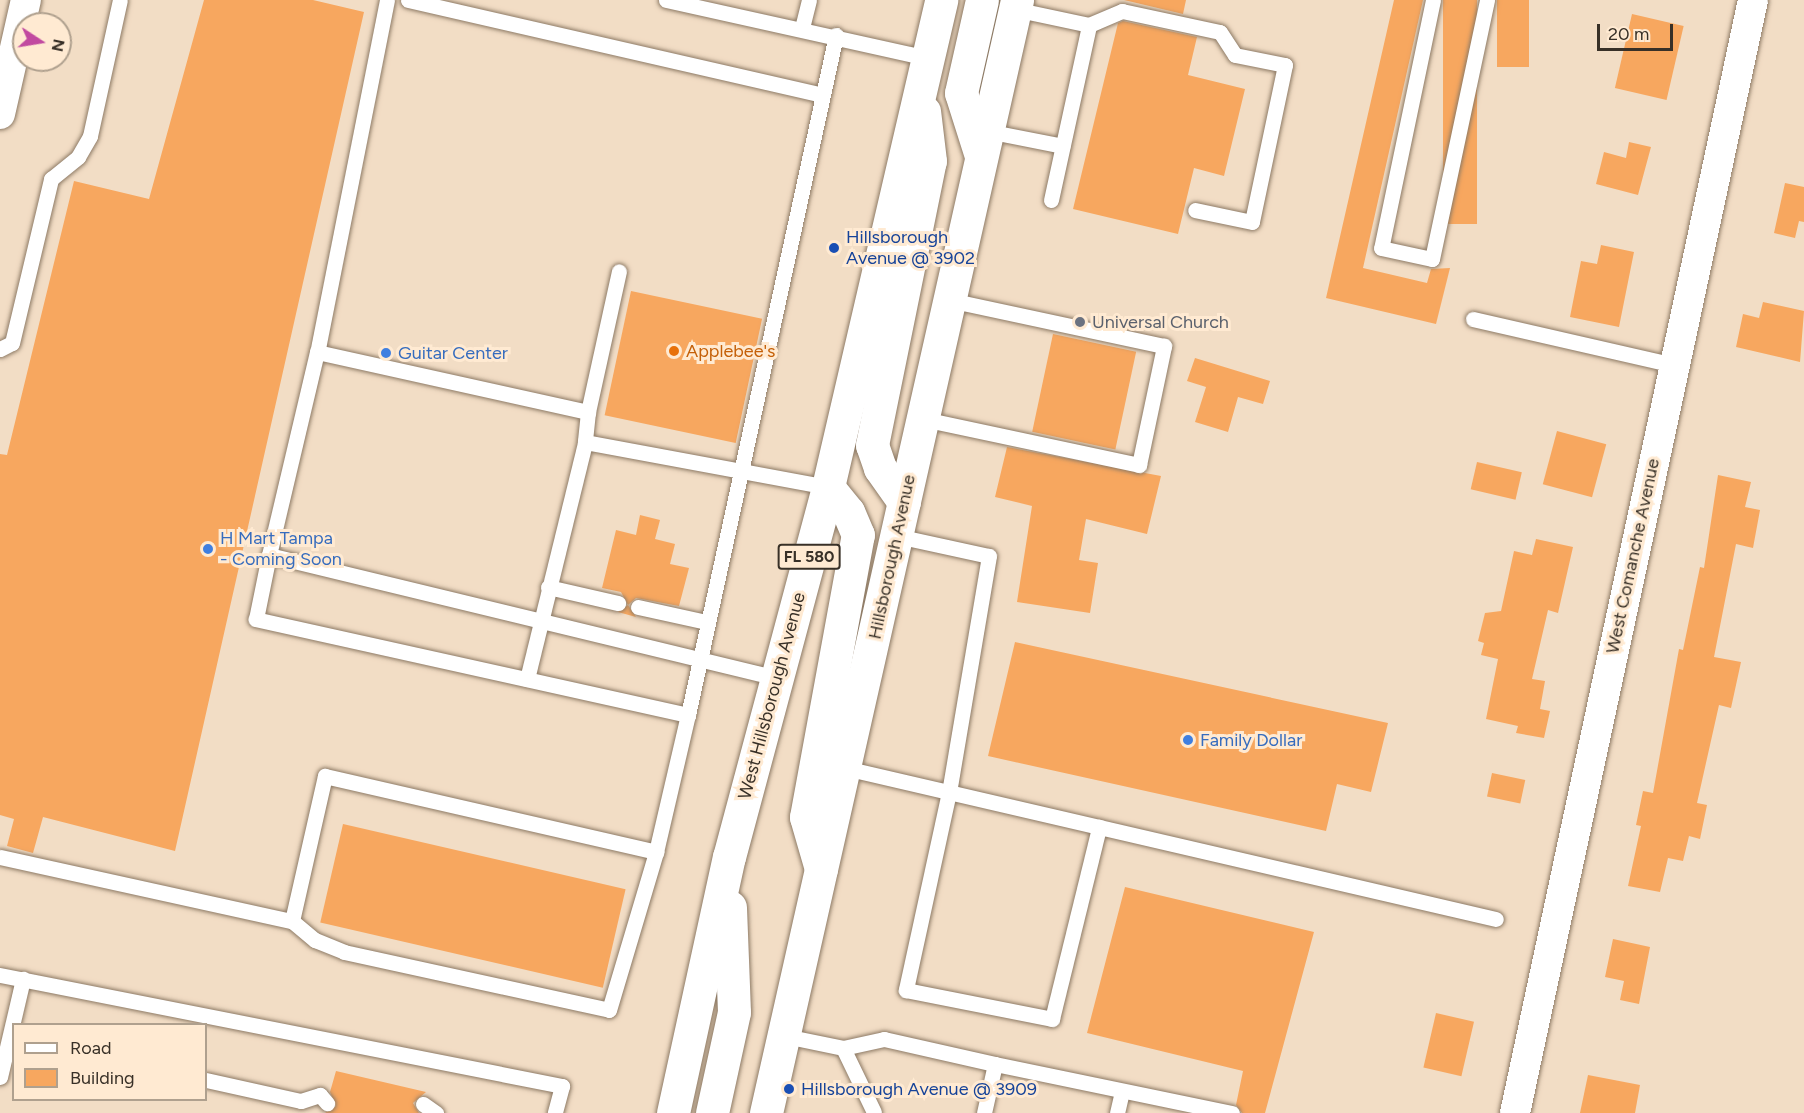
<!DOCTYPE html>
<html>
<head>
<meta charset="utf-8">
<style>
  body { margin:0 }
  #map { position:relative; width:1804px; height:1113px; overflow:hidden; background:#f2ddc5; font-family:Figtree,sans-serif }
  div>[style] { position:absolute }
  .building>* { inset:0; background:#f7a75f; transform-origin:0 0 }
  .roads { filter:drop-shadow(0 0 2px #8d7a65) drop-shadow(0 0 2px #8d7a65) }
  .service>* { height:15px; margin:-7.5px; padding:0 7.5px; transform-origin:7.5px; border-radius:7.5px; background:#fff }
  .minor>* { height:30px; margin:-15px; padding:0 15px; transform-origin:15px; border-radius:15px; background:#fff }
  .primary>* { height:33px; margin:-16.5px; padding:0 16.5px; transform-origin:16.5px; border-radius:16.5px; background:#fff }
  .dots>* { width:16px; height:16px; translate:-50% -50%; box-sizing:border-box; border:3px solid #ffead2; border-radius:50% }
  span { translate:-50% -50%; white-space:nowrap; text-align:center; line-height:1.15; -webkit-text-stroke:6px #ffead2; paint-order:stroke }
  .shield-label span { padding:2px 4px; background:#ffead2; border:2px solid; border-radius:4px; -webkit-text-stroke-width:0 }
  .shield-label { font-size:16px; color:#383027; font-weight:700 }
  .transit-label { font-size:18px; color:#164399 }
  .left { translate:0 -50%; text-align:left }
  .worship-label { font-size:18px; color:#5b616d }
  .food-label { font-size:18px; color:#c56008 }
  .shop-label { font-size:18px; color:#366cbe }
  .street-label { font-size:18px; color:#383027 }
  .legend { position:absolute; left:12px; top:1023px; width:195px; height:78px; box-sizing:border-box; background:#ffead2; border:2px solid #afa08e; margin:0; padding:8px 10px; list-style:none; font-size:18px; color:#383027 }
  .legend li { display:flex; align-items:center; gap:12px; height:30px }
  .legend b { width:30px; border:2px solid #afa08e }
  .north { position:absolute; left:12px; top:12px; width:60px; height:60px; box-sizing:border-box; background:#ffead2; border:2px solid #afa08e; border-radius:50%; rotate:102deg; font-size:16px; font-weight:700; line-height:24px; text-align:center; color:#383027 }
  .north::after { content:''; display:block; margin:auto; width:21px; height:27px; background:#c14aa0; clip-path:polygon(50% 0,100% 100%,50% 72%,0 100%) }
  .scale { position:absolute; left:1597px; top:24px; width:76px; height:27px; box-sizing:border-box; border:3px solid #383027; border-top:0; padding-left:8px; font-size:18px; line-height:21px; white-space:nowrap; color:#383027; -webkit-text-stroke:4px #ffead2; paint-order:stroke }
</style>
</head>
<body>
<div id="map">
  <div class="building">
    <i style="clip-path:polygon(204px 0,313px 0,364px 12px,175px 851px,43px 817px,33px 853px,7px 846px,14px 819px,0 815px,0 454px,7px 455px,74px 181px,149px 199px)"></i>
    <i style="clip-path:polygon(1124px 0,1186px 0,1183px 14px)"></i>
    <i style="clip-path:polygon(1394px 0,1423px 0,1363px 268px,1427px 283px,1431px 269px,1450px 268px,1436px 324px,1326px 298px)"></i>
    <i style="left:1443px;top:0;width:34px;height:224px"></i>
    <i style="left:1497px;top:0;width:32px;height:67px"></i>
    <i style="left:1632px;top:14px;width:53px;height:76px;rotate:13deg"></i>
    <i style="clip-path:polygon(1123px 21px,1197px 37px,1188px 75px,1245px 89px,1224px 176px,1194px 168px,1178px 234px,1073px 209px,1118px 23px)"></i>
    <i style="clip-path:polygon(1629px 142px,1651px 147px,1638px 195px,1596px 184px,1604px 152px,1626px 158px)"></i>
    <i style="clip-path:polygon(1785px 183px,1804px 187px,1804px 222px,1799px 221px,1795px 238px,1774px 233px)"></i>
    <i style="clip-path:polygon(1601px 245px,1634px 252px,1619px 327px,1570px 317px,1581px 261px,1597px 264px)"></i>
    <i style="left:631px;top:291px;width:134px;height:127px;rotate:12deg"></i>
    <i style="clip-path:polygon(1763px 302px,1804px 311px,1800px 362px,1736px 347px,1743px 314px,1759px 318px)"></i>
    <i style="left:1053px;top:334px;width:85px;height:100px;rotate:12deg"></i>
    <i style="clip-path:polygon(1195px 358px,1270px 381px,1263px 404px,1238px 397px,1228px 432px,1195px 422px,1206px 387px,1187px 381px)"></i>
    <i style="left:1557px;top:431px;width:51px;height:55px;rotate:15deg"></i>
    <i style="clip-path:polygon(1007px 447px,1161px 476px,1147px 534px,1086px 519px,1079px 560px,1098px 563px,1090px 613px,1017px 602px,1032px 506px,995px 497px)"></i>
    <i style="left:1477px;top:462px;width:46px;height:28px;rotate:13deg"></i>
    <i style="clip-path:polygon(1718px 475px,1751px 482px,1745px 507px,1760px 510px,1753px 548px,1736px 544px,1714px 657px,1741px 662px,1731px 708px,1719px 705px,1697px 803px,1707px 805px,1700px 839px,1689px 836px,1683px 861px,1668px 858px,1660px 892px,1628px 886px,1641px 826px,1636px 825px,1643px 791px,1653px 793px,1679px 649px,1683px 650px,1700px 567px,1704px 568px)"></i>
    <i style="clip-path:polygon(640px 515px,660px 520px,655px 539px,675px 544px,670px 564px,689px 568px,679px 606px,636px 598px,628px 605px,636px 617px,618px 612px,628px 605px,621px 592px,602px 588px,616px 530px,636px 535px)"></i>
    <i style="clip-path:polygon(1536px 539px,1573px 547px,1558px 613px,1548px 610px,1532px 679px,1545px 681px,1540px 709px,1550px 711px,1544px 738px,1516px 733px,1518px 726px,1486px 719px,1498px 659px,1481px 655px,1484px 643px,1478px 641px,1485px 613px,1501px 611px,1514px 551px,1532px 555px)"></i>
    <i style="clip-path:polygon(1015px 642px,1388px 723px,1371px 792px,1337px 784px,1326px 831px,988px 756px)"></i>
    <i style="left:1492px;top:773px;width:34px;height:24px;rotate:12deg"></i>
    <i style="left:343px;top:824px;width:290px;height:101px;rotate:13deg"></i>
    <i style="clip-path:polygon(1125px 887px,1314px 932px,1265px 1113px,1242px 1113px,1236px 1105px,1243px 1071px,1087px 1033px)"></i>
    <i style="clip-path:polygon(1613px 939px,1650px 947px,1639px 1004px,1620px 1000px,1624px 981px,1605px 977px)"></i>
    <i style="left:1436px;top:1013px;width:39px;height:56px;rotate:13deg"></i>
    <i style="clip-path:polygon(336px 1071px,426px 1092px,413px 1103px,419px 1113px,325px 1113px,336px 1106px,330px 1092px)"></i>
    <i style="clip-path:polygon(1588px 1075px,1640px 1085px,1635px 1113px,1580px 1113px)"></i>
  </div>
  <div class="roads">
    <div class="service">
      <i style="left:387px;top:0;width:359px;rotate:101.2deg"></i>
      <i style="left:317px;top:352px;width:278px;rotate:12.5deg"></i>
      <i style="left:588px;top:412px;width:30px;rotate:96deg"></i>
      <i style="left:585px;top:442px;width:247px;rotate:10.5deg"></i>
      <i style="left:408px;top:0;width:425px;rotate:12.9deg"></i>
      <i style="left:666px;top:0;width:268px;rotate:12.5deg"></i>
      <i style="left:1433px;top:0;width:253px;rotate:101.8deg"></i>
      <i style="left:1381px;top:248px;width:52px;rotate:12.2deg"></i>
      <i style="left:1432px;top:259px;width:265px;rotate:-78deg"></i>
      <i style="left:1014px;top:9px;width:77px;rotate:12deg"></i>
      <i style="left:1089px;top:25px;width:36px;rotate:-23deg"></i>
      <i style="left:1122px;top:11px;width:100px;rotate:12.1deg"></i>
      <i style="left:1220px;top:32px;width:27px;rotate:57deg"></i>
      <i style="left:1235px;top:55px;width:51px;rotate:11.3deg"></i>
      <i style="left:1285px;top:65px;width:160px;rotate:101.9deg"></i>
      <i style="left:1252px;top:222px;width:58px;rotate:-168.1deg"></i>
      <i style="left:802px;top:28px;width:29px;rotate:-76deg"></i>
      <i style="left:987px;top:131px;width:77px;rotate:11.2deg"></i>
      <i style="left:1051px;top:200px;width:179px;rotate:-77.7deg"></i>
      <i style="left:1473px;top:319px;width:206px;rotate:12.9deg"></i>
      <i style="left:0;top:349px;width:13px;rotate:-27deg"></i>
      <i style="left:12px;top:343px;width:169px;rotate:-76.6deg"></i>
      <i style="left:51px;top:179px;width:35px;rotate:-39deg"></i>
      <i style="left:78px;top:157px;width:24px;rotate:-60deg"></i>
      <i style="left:90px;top:136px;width:139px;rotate:-77.6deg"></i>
      <i style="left:588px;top:412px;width:144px;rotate:-77.6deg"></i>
      <i style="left:923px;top:419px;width:221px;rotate:12deg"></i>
      <i style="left:1139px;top:465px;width:122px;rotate:-78.1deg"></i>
      <i style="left:1164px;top:346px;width:220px;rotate:-167.9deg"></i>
      <i style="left:897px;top:536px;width:94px;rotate:12.3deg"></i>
      <i style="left:989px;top:556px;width:239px;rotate:99.6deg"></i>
      <i style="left:949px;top:792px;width:203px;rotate:102.3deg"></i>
      <i style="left:906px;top:990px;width:149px;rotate:11.2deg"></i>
      <i style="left:1052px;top:1019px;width:198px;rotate:-76.2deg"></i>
      <i style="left:269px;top:555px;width:209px;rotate:-76.7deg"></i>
      <i style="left:548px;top:587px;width:72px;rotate:12.9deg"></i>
      <i style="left:638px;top:607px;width:70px;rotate:12.4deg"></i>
      <i style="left:527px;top:679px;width:244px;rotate:-76.2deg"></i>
      <i style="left:688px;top:715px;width:696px;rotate:-77.72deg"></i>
      <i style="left:845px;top:768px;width:668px;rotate:13.06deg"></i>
      <i style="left:0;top:857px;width:299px;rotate:12.4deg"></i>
      <i style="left:292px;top:921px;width:149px;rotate:-77.2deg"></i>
      <i style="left:325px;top:776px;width:340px;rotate:12.9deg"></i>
      <i style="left:656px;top:852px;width:141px;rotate:-76.9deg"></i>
      <i style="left:688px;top:715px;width:443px;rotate:-167.5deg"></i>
      <i style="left:256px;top:619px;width:65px;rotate:-78.5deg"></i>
      <i style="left:269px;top:555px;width:523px;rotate:13.61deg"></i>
      <i style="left:292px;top:921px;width:30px;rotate:40deg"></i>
      <i style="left:315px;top:940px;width:31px;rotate:22deg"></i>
      <i style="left:344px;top:952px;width:271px;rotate:12.3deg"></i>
      <i style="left:609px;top:1010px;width:165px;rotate:-73.4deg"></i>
      <i style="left:0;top:975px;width:573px;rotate:11.17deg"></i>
      <i style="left:562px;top:1086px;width:28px;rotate:105deg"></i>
      <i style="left:785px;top:1036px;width:59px;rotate:11.7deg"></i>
      <i style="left:843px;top:1048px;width:42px;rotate:-12.4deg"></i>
      <i style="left:884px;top:1039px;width:114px;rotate:12.7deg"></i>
      <i style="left:995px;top:1064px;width:50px;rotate:102.7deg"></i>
      <i style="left:843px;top:1048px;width:71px;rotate:64.2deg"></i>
      <i style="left:995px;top:1064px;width:242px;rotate:11.7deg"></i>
      <i style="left:0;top:1077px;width:101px;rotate:-76.8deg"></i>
      <i style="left:206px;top:1080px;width:97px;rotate:12.5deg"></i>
      <i style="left:301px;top:1101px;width:20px;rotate:-18deg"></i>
      <i style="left:320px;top:1095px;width:11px;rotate:49deg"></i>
      <i style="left:423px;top:1104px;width:16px;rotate:35deg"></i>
      <i style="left:1117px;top:1113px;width:22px;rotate:-77deg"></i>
    </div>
    <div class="minor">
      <i style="left:0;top:114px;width:117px;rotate:-77.2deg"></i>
      <i style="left:1515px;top:1113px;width:1138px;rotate:-77.93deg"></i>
    </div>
    <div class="primary">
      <i style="left:981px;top:156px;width:66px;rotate:-107.6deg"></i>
      <i style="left:961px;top:93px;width:95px;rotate:-77.3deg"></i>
      <i style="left:904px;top:502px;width:42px;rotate:-125.2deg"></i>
      <i style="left:880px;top:468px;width:24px;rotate:-109deg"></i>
      <i style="left:872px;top:445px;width:290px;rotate:-78.5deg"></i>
      <i style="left:930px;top:161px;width:50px;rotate:-96.8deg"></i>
      <i style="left:821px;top:869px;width:54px;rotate:-106.1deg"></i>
      <i style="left:806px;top:817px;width:287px;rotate:-79.6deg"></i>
      <i style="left:858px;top:535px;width:25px;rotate:-113deg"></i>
      <i style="left:848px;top:512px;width:32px;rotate:-129deg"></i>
      <i style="left:673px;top:1113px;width:262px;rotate:-77.7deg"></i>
      <i style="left:729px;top:857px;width:383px;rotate:-75deg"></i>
      <i style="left:828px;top:487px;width:500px;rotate:-76.9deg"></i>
      <i style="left:712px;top:1113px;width:103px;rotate:-77.7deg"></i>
      <i style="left:734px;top:1012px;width:105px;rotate:-92.2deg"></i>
      <i style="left:766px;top:1113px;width:1141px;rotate:-77.29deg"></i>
    </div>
  </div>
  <div class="dots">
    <i style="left:834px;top:248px;background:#1a4fb4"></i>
    <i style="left:1080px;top:322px;background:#6b7280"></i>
    <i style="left:674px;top:351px;background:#e8710a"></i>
    <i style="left:386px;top:353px;background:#3f7fe0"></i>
    <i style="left:208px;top:549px;background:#3f7fe0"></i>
    <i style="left:1188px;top:740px;background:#3f7fe0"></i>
    <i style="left:789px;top:1089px;background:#1a4fb4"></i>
  </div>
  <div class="shield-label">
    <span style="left:809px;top:557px">FL 580</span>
  </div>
  <div class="transit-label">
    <span class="left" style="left:846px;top:248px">Hillsborough<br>Avenue @ 3902</span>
    <span class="left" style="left:801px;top:1089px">Hillsborough Avenue @ 3909</span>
  </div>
  <div class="worship-label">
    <span class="left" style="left:1092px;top:322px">Universal Church</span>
  </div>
  <div class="food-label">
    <span class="left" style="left:686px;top:351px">Applebee's</span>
  </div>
  <div class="shop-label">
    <span class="left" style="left:398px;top:353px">Guitar Center</span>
    <span class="left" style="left:220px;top:549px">H Mart Tampa<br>- Coming Soon</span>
    <span class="left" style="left:1200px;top:740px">Family Dollar</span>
  </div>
  <div class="street-label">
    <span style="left:1633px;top:556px;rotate:-78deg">West Comanche Avenue</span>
    <span style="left:892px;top:557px;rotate:-78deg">Hillsborough Avenue</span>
    <span style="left:772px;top:696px;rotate:-75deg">West Hillsborough Avenue</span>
  </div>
  <ul class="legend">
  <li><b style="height:8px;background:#fff"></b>Road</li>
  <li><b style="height:16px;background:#f7a75f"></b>Building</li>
  </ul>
  <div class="north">N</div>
  <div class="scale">20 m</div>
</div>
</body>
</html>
